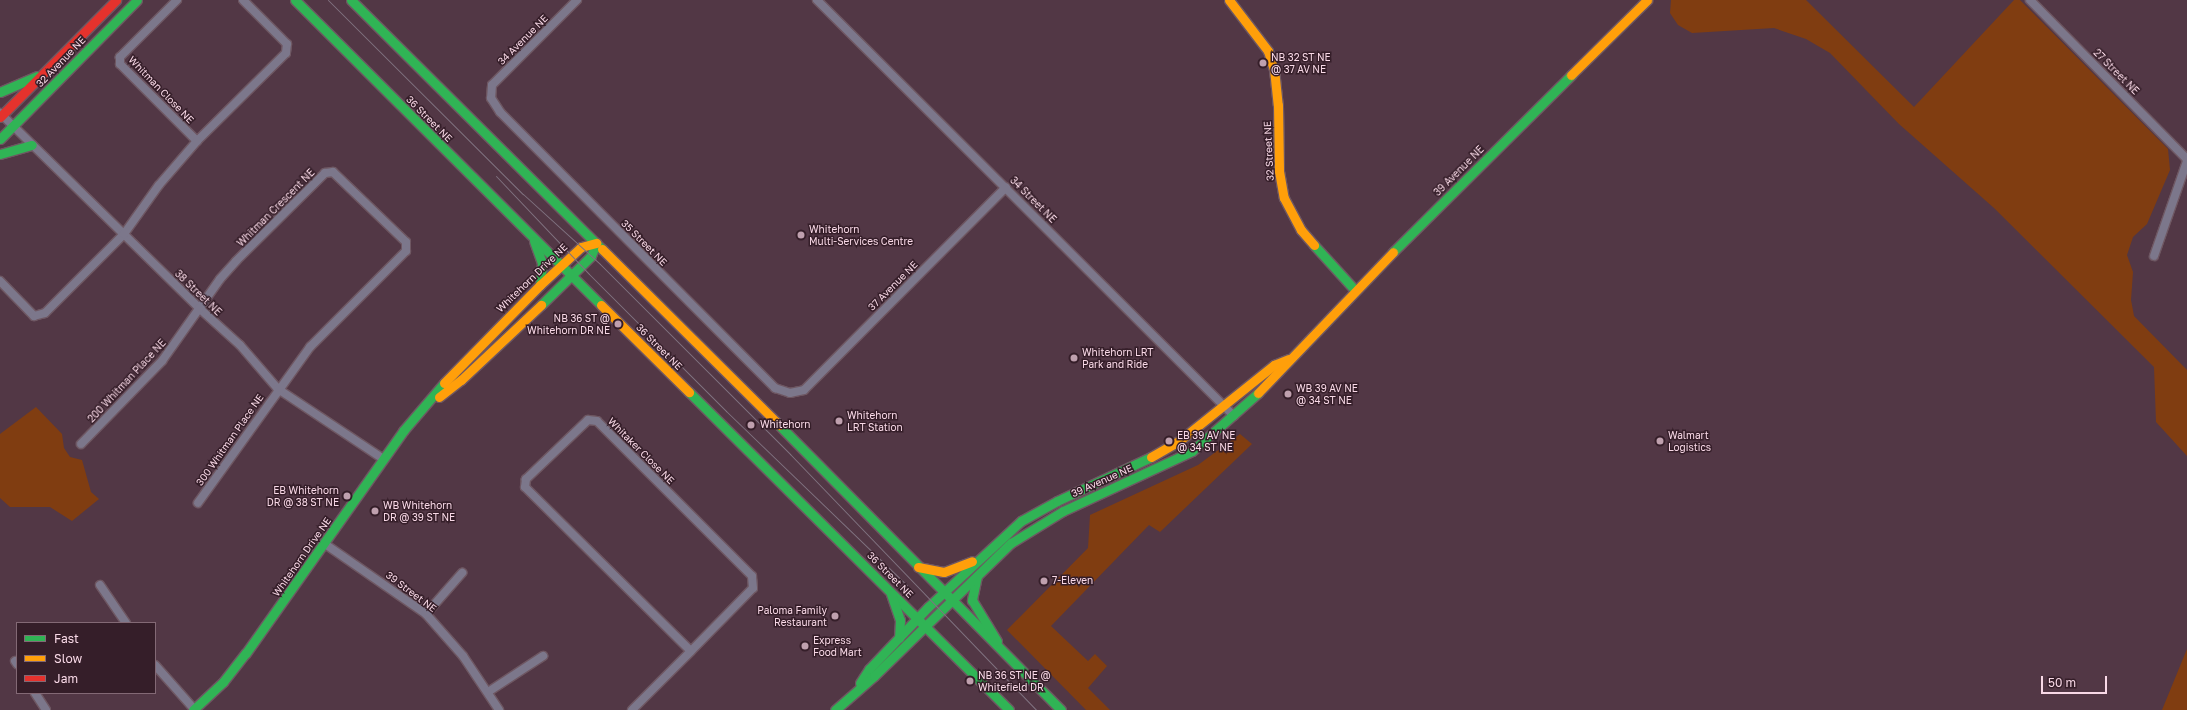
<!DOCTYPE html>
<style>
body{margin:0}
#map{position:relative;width:2187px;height:710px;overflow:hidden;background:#523745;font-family:"Golos Text",sans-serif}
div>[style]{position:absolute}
.green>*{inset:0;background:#803d11}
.roads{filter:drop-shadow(1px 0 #6e5762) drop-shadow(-1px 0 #6e5762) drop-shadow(0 1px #6e5762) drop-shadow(0 -1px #6e5762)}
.street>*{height:8px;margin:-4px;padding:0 4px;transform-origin:4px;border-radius:4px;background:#7c778b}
.fast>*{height:9px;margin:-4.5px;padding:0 4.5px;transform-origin:4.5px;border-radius:4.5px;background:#30b455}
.slow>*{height:9px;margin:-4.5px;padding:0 4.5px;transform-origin:4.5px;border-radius:4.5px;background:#ff9f0a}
.jam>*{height:9px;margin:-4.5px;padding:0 4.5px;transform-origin:4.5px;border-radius:4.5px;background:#e5322d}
.tram>*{height:1px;margin:-0.5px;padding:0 0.5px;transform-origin:0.5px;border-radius:0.5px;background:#807381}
.dots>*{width:11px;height:11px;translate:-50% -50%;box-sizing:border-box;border:2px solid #351e29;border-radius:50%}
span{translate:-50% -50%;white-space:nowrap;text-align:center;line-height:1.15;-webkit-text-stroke:3px #351e29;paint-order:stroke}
.street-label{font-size:10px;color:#f9d9e7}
.poi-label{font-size:10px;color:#f9d9e7}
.left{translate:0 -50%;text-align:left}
.right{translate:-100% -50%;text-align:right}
.legend{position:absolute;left:16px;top:622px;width:140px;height:72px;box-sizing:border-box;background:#351e29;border:1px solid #836975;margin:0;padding:5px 7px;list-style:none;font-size:12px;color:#f9d9e7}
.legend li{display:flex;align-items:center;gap:8px;height:20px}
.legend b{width:20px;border:1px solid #836975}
.scale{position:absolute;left:2041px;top:676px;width:66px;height:18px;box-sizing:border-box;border:2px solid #f9d9e7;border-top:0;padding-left:5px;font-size:12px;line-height:14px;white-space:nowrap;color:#f9d9e7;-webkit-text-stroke:3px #351e29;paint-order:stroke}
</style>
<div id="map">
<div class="green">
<i style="clip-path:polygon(1671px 0,1806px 0,1914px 107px,2014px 0,2020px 0,2168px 149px,2170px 170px,2147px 224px,2133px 237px,2127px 255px,2133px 272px,2131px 300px,2134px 316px,2187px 370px,2187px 456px,2156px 422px,2154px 367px,1994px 208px,1899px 124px,1830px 53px,1806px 39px,1774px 28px,1692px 33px,1678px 25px,1670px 13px)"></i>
<i style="clip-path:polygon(36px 407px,62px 434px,64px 448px,70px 457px,82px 460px,91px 492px,99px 499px,72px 521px,50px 507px,10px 507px,0 498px,0 434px)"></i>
<i style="clip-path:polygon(1240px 434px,1252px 444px,1160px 532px,1149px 525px,1051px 626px,1088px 661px,1095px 654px,1107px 666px,1088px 688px,1110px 710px,1086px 710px,1007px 630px,1088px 548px,1090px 515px,1198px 465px)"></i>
<i style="clip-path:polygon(2187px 649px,2187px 710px,2162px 710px)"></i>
</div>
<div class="roads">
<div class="street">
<i style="left:177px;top:0;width:81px;rotate:135deg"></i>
<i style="left:120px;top:57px;width:7px;rotate:90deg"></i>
<i style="left:120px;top:64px;width:109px;rotate:45deg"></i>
<i style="left:197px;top:141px;width:125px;rotate:-44.7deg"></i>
<i style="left:286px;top:53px;width:9px;rotate:-84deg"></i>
<i style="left:287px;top:44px;width:62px;rotate:-135deg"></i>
<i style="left:577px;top:0;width:120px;rotate:135deg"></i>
<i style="left:492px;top:85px;width:13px;rotate:94deg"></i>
<i style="left:491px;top:98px;width:17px;rotate:57deg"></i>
<i style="left:500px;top:112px;width:390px;rotate:45.1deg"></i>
<i style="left:775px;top:388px;width:16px;rotate:18deg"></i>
<i style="left:790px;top:393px;width:14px;rotate:-12deg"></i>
<i style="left:804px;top:390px;width:286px;rotate:-45.1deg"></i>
<i style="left:817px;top:0;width:589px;rotate:44.93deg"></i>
<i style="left:2030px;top:0;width:223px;rotate:45.4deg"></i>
<i style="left:0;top:113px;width:279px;rotate:44.4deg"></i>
<i style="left:199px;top:308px;width:55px;rotate:42.1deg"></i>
<i style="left:240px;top:345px;width:58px;rotate:49.2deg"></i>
<i style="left:278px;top:389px;width:125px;rotate:33.6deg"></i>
<i style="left:2154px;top:256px;width:101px;rotate:-70.8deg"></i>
<i style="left:0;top:281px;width:49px;rotate:45.8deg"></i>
<i style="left:34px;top:316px;width:11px;rotate:-15deg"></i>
<i style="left:45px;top:313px;width:112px;rotate:-45deg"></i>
<i style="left:124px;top:234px;width:60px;rotate:-54.5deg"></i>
<i style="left:159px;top:185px;width:58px;rotate:-49.2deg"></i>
<i style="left:81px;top:444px;width:116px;rotate:-45.7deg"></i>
<i style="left:162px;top:361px;width:100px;rotate:-54.7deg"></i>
<i style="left:220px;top:279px;width:24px;rotate:-48deg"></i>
<i style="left:236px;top:261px;width:125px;rotate:-44.7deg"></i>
<i style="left:325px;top:173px;width:8px;rotate:-7deg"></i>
<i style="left:333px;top:172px;width:101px;rotate:43.8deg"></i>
<i style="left:406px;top:242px;width:9px;rotate:90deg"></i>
<i style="left:406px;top:251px;width:136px;rotate:135deg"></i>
<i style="left:310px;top:347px;width:192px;rotate:125.7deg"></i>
<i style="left:325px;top:544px;width:123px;rotate:34.7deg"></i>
<i style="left:426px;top:614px;width:56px;rotate:48.6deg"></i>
<i style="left:463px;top:656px;width:65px;rotate:56.3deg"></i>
<i style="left:100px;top:585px;width:46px;rotate:55.6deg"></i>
<i style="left:426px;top:614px;width:55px;rotate:-48.7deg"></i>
<i style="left:15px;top:661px;width:4px;rotate:56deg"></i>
<i style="left:155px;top:665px;width:59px;rotate:48.4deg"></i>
<i style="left:488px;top:692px;width:66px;rotate:-33.2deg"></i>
<i style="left:35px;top:693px;width:20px;rotate:57deg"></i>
<i style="left:632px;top:710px;width:83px;rotate:-45deg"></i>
<i style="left:691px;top:651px;width:88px;rotate:-45.5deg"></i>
<i style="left:753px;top:588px;width:12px;rotate:-95deg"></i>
<i style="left:752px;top:576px;width:219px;rotate:-135deg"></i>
<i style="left:597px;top:421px;width:9px;rotate:-174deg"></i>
<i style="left:588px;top:420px;width:86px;rotate:136.4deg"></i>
<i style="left:526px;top:479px;width:8px;rotate:97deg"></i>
<i style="left:525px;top:487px;width:233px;rotate:44.7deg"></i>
</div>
<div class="fast">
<i style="left:295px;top:0;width:432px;rotate:44.9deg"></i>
<i style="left:351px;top:0;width:354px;rotate:44.8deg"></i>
<i style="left:0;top:92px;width:40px;rotate:-23.4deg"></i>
<i style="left:0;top:139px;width:195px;rotate:-45.4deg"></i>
<i style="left:0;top:154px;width:33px;rotate:-16deg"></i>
<i style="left:534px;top:241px;width:23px;rotate:70deg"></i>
<i style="left:542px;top:263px;width:22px;rotate:95deg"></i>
<i style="left:1314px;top:245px;width:61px;rotate:47.7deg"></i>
<i style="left:1393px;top:252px;width:251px;rotate:-44.8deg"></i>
<i style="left:541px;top:305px;width:70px;rotate:-44.4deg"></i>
<i style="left:591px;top:256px;width:14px;rotate:-69deg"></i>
<i style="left:689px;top:392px;width:451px;rotate:44.8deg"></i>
<i style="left:779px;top:425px;width:401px;rotate:45.3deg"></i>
<i style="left:977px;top:576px;width:25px;rotate:102deg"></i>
<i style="left:972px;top:600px;width:48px;rotate:58.6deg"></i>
<i style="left:891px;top:594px;width:28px;rotate:71deg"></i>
<i style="left:900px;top:620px;width:18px;rotate:93deg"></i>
<i style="left:860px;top:683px;width:17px;rotate:-57deg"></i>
<i style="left:869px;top:669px;width:86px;rotate:-46.4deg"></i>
<i style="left:928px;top:607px;width:127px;rotate:-42.8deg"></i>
<i style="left:1021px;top:521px;width:41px;rotate:-29.1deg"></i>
<i style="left:1057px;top:501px;width:104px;rotate:-25.1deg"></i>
<i style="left:193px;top:710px;width:41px;rotate:-43deg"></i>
<i style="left:223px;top:682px;width:37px;rotate:-52deg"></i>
<i style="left:246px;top:653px;width:272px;rotate:-54.7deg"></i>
<i style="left:403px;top:431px;width:63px;rotate:-49.5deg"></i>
<i style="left:835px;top:710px;width:52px;rotate:-41.1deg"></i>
<i style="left:874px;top:676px;width:191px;rotate:-44.2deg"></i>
<i style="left:1011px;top:543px;width:61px;rotate:-31.6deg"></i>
<i style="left:1063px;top:511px;width:142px;rotate:-24.9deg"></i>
<i style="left:1192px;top:451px;width:88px;rotate:-41.3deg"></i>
</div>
<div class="slow">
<i style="left:1229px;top:0;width:64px;rotate:52.6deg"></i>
<i style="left:1268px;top:51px;width:19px;rotate:72deg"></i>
<i style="left:1274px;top:69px;width:36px;rotate:84deg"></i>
<i style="left:1278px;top:105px;width:66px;rotate:89.1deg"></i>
<i style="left:1279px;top:171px;width:27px;rotate:80deg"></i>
<i style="left:1284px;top:198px;width:36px;rotate:62deg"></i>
<i style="left:1301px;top:230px;width:20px;rotate:49deg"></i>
<i style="left:1571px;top:75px;width:107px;rotate:-44.6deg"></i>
<i style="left:602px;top:249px;width:250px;rotate:44.8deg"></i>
<i style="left:601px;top:305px;width:124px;rotate:44.7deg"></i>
<i style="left:444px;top:383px;width:137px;rotate:-45.6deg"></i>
<i style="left:540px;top:285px;width:56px;rotate:-42.8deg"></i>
<i style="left:581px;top:247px;width:16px;rotate:-15deg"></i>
<i style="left:1258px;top:393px;width:195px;rotate:-46.2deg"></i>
<i style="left:439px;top:397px;width:28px;rotate:-38deg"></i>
<i style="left:461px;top:380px;width:110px;rotate:-43.2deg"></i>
<i style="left:1151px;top:457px;width:32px;rotate:-30deg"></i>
<i style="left:1179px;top:441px;width:122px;rotate:-38.7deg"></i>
<i style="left:1274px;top:365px;width:16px;rotate:-22deg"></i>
<i style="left:918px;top:567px;width:26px;rotate:11deg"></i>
<i style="left:944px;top:572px;width:30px;rotate:-21deg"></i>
</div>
<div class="jam">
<i style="left:0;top:117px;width:165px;rotate:-45.2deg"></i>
</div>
</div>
<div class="tram">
<i style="left:328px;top:0;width:275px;rotate:44.9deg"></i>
<i style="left:523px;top:194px;width:104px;rotate:42.3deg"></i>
<i style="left:600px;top:264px;width:269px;rotate:45deg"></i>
<i style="left:790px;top:454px;width:355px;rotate:46.1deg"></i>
<i style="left:496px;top:176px;width:135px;rotate:46.5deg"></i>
<i style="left:589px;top:274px;width:194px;rotate:45deg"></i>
<i style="left:726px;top:411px;width:251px;rotate:43.9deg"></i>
</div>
<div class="dots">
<i style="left:1263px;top:63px;background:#bfa0ae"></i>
<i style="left:801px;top:235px;background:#bfa0ae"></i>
<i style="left:618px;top:324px;background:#bfa0ae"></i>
<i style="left:1074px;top:358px;background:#bfa0ae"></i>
<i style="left:1288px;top:394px;background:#bfa0ae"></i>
<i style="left:839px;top:421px;background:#bfa0ae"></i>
<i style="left:751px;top:425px;background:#bfa0ae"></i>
<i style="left:1169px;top:441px;background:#bfa0ae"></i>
<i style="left:1660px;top:441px;background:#bfa0ae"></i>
<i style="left:347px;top:496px;background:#bfa0ae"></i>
<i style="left:375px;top:511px;background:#bfa0ae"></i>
<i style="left:1044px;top:581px;background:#bfa0ae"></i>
<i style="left:835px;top:616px;background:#bfa0ae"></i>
<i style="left:805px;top:646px;background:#bfa0ae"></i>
<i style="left:970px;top:681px;background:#bfa0ae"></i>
</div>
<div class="street-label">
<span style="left:523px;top:40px;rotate:-45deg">34 Avenue NE</span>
<span style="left:61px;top:62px;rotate:-46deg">32 Avenue NE</span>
<span style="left:2116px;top:72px;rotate:45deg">27 Street NE</span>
<span style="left:161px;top:90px;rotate:46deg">Whitman Close NE</span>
<span style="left:429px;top:119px;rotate:45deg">36 Street NE</span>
<span style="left:1269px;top:151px;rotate:-93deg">32 Street NE</span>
<span style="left:1459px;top:171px;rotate:-45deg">39 Avenue NE</span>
<span style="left:1033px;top:200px;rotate:45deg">34 Street NE</span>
<span style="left:276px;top:208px;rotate:-45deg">Whitman Crescent NE</span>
<span style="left:644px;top:243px;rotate:45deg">35 Street NE</span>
<span style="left:532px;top:278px;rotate:-44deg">Whitehorn Drive NE</span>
<span style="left:893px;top:286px;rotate:-45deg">37 Avenue NE</span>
<span style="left:198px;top:293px;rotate:44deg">38 Street NE</span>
<span style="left:659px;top:347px;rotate:45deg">36 Street NE</span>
<span style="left:127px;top:381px;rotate:-47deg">200 Whitman Place NE</span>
<span style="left:230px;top:440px;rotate:-55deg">300 Whitman Place NE</span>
<span style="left:641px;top:451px;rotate:45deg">Whitaker Close NE</span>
<span style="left:1102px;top:481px;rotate:-24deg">39 Avenue NE</span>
<span style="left:302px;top:557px;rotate:-55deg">Whitehorn Drive NE</span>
<span style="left:890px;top:575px;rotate:45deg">36 Street NE</span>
<span style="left:411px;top:592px;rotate:37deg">39 Street NE</span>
</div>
<div class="poi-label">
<span class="left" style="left:1271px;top:63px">NB 32 ST NE<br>@ 37 AV NE</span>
<span class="left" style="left:809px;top:235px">Whitehorn<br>Multi-Services Centre</span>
<span class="right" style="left:610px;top:324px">NB 36 ST @<br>Whitehorn DR NE</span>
<span class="left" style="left:1082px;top:358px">Whitehorn LRT<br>Park and Ride</span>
<span class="left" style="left:1296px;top:394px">WB 39 AV NE<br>@ 34 ST NE</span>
<span class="left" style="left:847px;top:421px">Whitehorn<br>LRT Station</span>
<span class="left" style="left:760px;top:425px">Whitehorn</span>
<span class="left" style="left:1177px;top:441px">EB 39 AV NE<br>@ 34 ST NE</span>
<span class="left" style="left:1668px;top:441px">Walmart<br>Logistics</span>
<span class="right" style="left:339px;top:496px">EB Whitehorn<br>DR @ 38 ST NE</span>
<span class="left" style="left:383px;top:511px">WB Whitehorn<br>DR @ 39 ST NE</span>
<span class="left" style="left:1052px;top:581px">7-Eleven</span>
<span class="right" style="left:827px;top:616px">Paloma Family<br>Restaurant</span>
<span class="left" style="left:813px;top:646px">Express<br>Food Mart</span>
<span class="left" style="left:978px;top:681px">NB 36 ST NE @<br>Whitefield DR</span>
</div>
<ul class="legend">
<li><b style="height:5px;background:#30b455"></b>Fast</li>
<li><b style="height:5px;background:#ff9f0a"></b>Slow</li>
<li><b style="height:5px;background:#e5322d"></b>Jam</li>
</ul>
<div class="scale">50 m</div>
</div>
